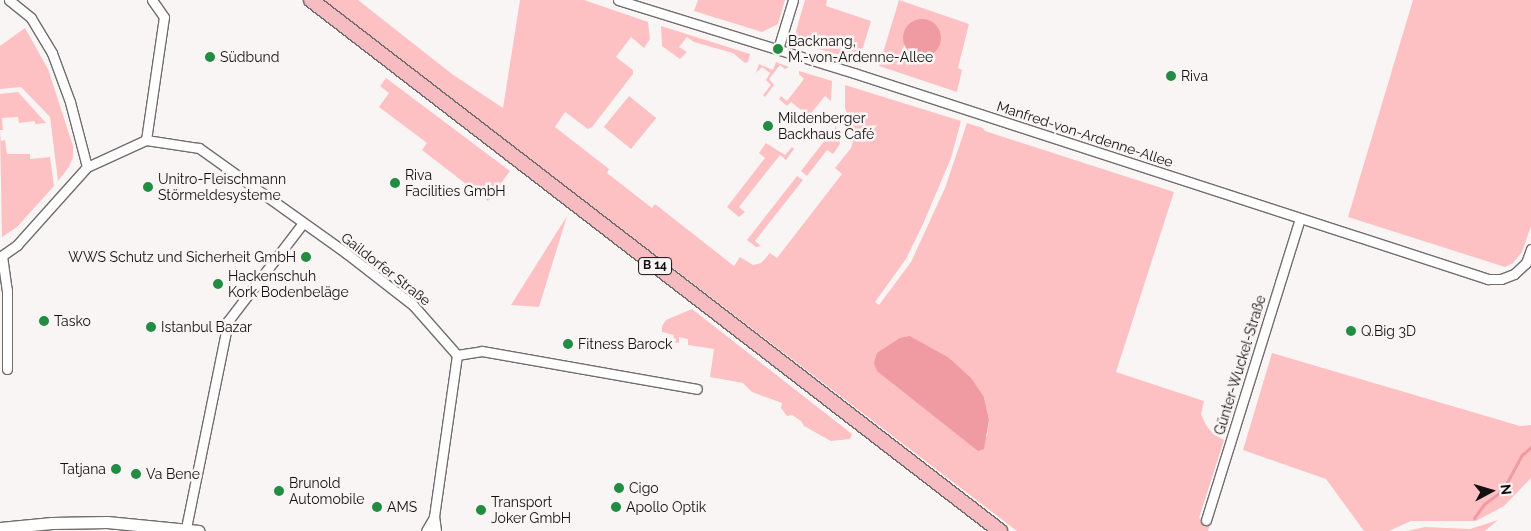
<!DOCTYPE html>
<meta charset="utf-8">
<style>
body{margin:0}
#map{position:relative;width:1531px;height:531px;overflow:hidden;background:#faf5f5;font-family:Raleway,sans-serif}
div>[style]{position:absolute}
.green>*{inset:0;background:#fdc1c4;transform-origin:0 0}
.water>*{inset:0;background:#f09aa1}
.round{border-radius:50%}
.stream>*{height:3px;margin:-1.5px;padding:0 1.5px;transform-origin:1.5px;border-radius:1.5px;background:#f09aa1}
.roads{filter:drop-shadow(1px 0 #716d6d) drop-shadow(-1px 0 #716d6d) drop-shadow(0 1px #716d6d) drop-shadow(0 -1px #716d6d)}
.minor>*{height:9px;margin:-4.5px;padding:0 4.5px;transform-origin:4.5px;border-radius:4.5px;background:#fff}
.tertiary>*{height:11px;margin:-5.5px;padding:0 5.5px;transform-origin:5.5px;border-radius:5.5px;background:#fff}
.primary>*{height:14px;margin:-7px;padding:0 7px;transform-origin:7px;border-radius:7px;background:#f7bcc1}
.dots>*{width:14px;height:14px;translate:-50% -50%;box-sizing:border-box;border:2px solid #faf5f5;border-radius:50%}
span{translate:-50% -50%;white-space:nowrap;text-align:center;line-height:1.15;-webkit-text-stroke:5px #faf5f5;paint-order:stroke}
.shield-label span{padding:1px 4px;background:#faf5f5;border:1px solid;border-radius:4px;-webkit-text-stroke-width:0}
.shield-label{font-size:12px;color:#121010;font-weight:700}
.poi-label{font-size:14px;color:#121010}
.left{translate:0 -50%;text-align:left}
.right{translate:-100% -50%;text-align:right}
.street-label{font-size:14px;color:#121010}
.north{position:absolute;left:1466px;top:466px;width:50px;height:50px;-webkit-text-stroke:4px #faf5f5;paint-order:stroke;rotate:84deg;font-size:14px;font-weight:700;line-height:20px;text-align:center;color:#121010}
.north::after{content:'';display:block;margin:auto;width:18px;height:22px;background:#121010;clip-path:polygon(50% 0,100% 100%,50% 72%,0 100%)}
</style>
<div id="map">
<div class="green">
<i style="clip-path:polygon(evenodd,322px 0,358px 0,452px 74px,503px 108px,520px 0,584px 0,648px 22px,650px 39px,644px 48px,631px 37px,616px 57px,633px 70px,633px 74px,592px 127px,588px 129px,565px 112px,555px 127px,609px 169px,607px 173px,652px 208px,655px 204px,734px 266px,740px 257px,753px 265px,761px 263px,770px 253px,777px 258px,842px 174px,835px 168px,851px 148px,853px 141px,853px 130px,845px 108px,845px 85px,961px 121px,951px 158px,923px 224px,906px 259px,875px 302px,879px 305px,911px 262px,945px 188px,967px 123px,983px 128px,985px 131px,1174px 192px,1116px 372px,1204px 401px,1201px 414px,1206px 425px,1213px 434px,1224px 440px,1199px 518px,1211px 522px,1208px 531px,1017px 531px,322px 0,910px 336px,948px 357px,984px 397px,989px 420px,987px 437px,910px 336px)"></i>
<i style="clip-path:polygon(698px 0,785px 0,778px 24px,762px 32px,694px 11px)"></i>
<i style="clip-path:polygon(805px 0,827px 0,826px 6px,871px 21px,859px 61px,799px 43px,796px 31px)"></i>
<i style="clip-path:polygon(899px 0,969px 24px,958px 68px,962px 70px,957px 92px,879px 66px)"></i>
<i style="clip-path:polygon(1413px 0,1531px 0,1531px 226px,1522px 252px,1513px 263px,1505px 267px,1348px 217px)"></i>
<i style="clip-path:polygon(661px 26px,750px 54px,748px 62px,745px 63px,733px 53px,694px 42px,687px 37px,679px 47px,687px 52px,680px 59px,662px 46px)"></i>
<i style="clip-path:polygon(25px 28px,48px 69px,73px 146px,73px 157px,69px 167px,58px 181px,50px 117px,21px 87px,0 89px,0 46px)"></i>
<i style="clip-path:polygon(776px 62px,789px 67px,785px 69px,780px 65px,769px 79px,774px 85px,765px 97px,763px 95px,771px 85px,766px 80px,770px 73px,762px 67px,756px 73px,759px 64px,773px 70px)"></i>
<i style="clip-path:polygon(799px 71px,832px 81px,831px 101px,825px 96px,809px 116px,791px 102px,787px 106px,779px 99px,781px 96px,787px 101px,804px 79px,799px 74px)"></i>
<i style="clip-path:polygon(386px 78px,510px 171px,488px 201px,422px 150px,427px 143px,379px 107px,389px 93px,380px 86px)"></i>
<i style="clip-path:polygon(18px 92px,46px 123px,35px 124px,35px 121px,19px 123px,18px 117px,2px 118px,3px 130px,0 130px,0 94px)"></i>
<i style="left:629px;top:96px;width:35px;height:40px;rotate:39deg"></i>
<i style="clip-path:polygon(836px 126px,840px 144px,833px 154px,827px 150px,807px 176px,801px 171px)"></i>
<i style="clip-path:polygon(0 131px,1px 141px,5px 140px,7px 154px,30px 154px,30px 159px,50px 157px,54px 186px,17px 227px,2px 237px)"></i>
<i style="clip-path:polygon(766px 143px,785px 155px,792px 147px,794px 149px,786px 160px,780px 155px,739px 207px,745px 212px,739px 217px,727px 207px,765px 158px,759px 153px)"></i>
<i style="clip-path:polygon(797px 176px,803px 180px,755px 241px,761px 246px,756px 247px,747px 240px)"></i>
<i style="clip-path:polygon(567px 216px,539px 307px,511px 305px,555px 235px)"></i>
<i style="clip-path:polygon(692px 309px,852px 434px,850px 439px,831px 441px,804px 426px,801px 421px,792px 415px,787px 416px,781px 408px,782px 403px,752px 392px,743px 383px,710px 377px,714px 349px,688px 345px,688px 339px,679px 337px,679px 343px,673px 342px,674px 335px,662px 332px,662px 326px,666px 320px)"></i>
<i style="clip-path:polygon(1272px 353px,1520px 426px,1531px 425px,1531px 478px,1504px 506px,1476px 521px,1411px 521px,1389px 531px,1364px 531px,1326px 479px,1243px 450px)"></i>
<i style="clip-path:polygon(1498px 520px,1485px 531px,1407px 531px,1425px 527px,1470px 529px)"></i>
</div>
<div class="water">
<i class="round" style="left:903px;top:19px;width:38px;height:38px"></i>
<i style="clip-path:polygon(910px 336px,948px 357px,971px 378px,984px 397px,989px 420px,984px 449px,978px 451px,877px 371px,874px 363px,877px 353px,900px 338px)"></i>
</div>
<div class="stream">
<i style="left:1474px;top:518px;width:17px;rotate:-54deg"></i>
<i style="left:1484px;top:504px;width:24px;rotate:-36deg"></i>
<i style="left:1503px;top:490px;width:40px;rotate:-62deg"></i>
<i style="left:1522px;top:455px;width:12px;rotate:-42deg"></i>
</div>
<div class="roads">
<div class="minor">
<i style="left:9px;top:0;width:28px;rotate:39deg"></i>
<i style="left:31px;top:18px;width:41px;rotate:59deg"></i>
<i style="left:52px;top:53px;width:52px;rotate:69.8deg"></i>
<i style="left:70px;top:102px;width:67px;rotate:75.3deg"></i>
<i style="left:618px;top:0;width:247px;rotate:17.2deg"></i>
<i style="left:854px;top:73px;width:667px;rotate:18deg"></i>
<i style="left:1488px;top:279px;width:13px"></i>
<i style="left:1501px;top:279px;width:14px;rotate:-21deg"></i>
<i style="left:1514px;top:274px;width:16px;rotate:-43deg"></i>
<i style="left:1526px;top:263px;width:15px;rotate:-70deg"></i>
<i style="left:778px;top:49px;width:51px;rotate:-73deg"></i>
<i style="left:146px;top:140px;width:124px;rotate:-81.7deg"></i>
<i style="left:164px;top:17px;width:21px;rotate:-125deg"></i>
<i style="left:2px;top:256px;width:34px;rotate:82deg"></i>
<i style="left:7px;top:290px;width:79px;rotate:90deg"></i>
<i style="left:0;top:257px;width:21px;rotate:-35deg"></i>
<i style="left:17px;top:245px;width:105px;rotate:-48.1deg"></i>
<i style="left:87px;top:167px;width:65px;rotate:-24.6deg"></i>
<i style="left:146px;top:140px;width:54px;rotate:8.6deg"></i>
<i style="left:199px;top:148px;width:181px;rotate:35.5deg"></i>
<i style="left:346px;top:253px;width:85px;rotate:37.8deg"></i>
<i style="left:413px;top:305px;width:67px;rotate:48.7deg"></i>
<i style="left:457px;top:355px;width:163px;rotate:98.1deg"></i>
<i style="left:434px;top:516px;width:15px;rotate:82deg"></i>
<i style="left:457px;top:355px;width:25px;rotate:-9deg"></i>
<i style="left:482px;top:351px;width:218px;rotate:10deg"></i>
<i style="left:1206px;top:520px;width:316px;rotate:-72.7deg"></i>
<i style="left:186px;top:528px;width:211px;rotate:-78.5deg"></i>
<i style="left:228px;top:321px;width:123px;rotate:-52.6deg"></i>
<i style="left:426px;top:531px;width:16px;rotate:-60deg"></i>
</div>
<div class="tertiary">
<i style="left:0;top:528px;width:52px;rotate:-5.5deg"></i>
<i style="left:52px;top:523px;width:55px;rotate:-1deg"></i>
<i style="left:107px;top:522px;width:92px;rotate:5.6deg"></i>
</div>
<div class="primary">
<i style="left:311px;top:0;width:870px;rotate:37.62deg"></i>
</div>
</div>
<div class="dots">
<i style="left:778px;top:49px;background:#228c42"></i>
<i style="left:210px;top:57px;background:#228c42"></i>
<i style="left:1171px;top:76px;background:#228c42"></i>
<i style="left:768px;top:126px;background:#228c42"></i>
<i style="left:395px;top:183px;background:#228c42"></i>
<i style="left:148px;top:187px;background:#228c42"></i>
<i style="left:306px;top:257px;background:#228c42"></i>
<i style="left:218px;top:284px;background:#228c42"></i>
<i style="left:44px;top:321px;background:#228c42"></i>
<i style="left:151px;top:327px;background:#228c42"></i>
<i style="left:1351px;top:331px;background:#228c42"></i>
<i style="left:568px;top:344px;background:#228c42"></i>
<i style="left:116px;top:469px;background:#228c42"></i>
<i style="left:136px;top:474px;background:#228c42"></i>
<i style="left:619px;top:488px;background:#228c42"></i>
<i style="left:279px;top:491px;background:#228c42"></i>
<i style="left:377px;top:507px;background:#228c42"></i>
<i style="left:616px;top:507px;background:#228c42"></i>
<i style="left:481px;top:510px;background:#228c42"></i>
</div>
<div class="shield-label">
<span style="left:655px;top:266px">B 14</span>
</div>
<div class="poi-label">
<span class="left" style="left:788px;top:49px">Backnang,<br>M.-von-Ardenne-Allee</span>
<span class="left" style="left:220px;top:57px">Südbund</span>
<span class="left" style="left:1181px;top:76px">Riva</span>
<span class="left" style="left:778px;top:126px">Mildenberger<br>Backhaus Café</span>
<span class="left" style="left:405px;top:183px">Riva<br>Facilities GmbH</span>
<span class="left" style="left:158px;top:187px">Unitro-Fleischmann<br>Störmeldesysteme</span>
<span class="right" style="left:296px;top:257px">WWS Schutz und Sicherheit GmbH</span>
<span class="left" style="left:228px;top:284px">Hackenschuh<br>Kork Bodenbeläge</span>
<span class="left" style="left:54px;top:321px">Tasko</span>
<span class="left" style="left:161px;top:327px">Istanbul Bazar</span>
<span class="left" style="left:1361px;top:331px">Q.Big 3D</span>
<span class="left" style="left:578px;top:344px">Fitness Barock</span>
<span class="right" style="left:106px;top:469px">Tatjana</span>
<span class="left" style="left:146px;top:474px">Va Bene</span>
<span class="left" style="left:289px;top:491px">Brunold<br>Automobile</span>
<span class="left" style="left:629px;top:488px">Cigo</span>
<span class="left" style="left:491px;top:510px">Transport<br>Joker GmbH</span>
<span class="left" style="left:387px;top:507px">AMS</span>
<span class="left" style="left:626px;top:507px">Apollo Optik</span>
</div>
<div class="street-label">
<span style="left:1085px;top:134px;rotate:18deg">Manfred-von-Ardenne-Allee</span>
<span style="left:386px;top:269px;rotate:38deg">Gaildorfer Straße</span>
<span style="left:1240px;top:365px;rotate:-73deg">Günter-Wuckel-Straße</span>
</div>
<div class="north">N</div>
</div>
